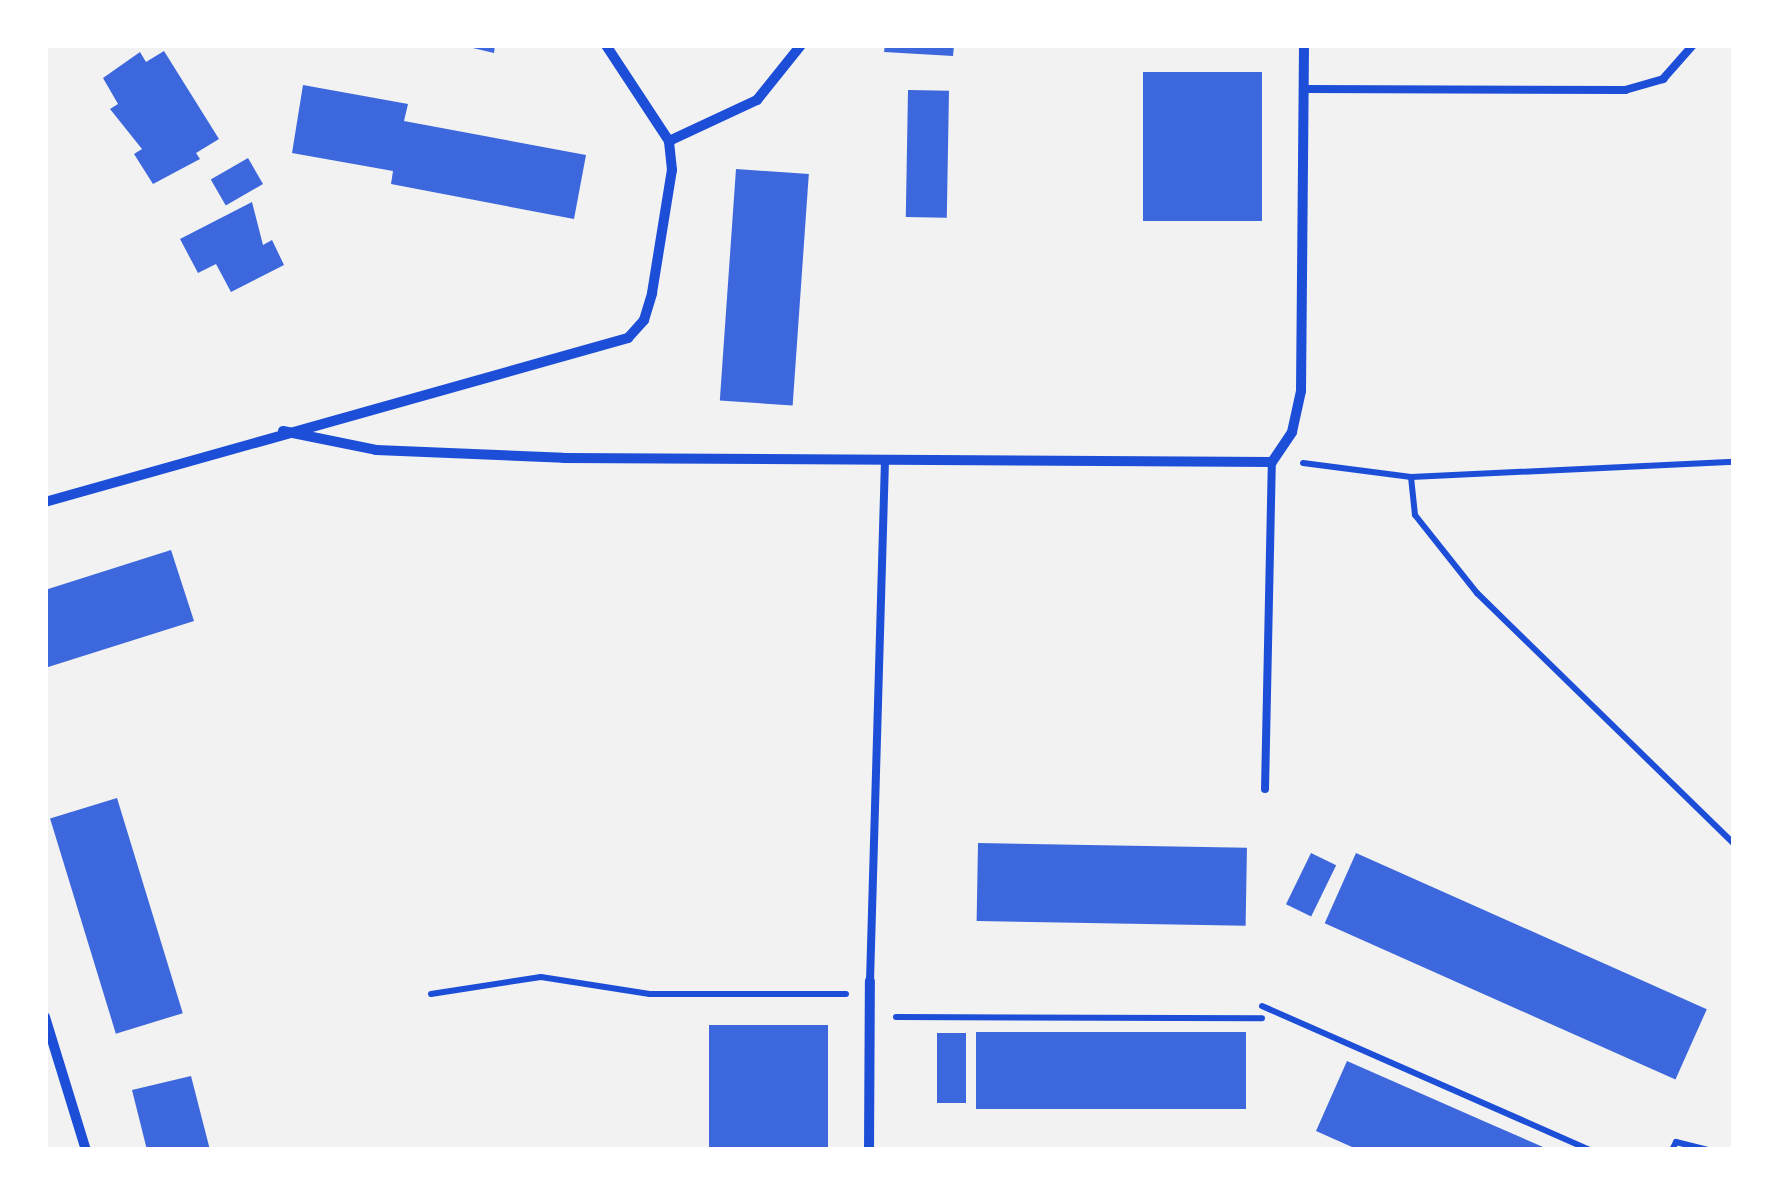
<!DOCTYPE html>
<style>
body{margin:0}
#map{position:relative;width:1779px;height:1195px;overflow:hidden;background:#f2f2f2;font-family:Jost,sans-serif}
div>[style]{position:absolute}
.building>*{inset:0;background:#3d67dc;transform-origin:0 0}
.path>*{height:6px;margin:-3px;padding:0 3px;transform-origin:3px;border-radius:3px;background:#1d4ed8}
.service>*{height:8px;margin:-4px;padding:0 4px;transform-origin:4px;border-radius:4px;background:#1d4ed8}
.minor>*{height:10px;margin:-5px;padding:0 5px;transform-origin:5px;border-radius:5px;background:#1d4ed8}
span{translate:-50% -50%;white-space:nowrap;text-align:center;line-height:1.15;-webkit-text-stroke:10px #fff;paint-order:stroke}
.frame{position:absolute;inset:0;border:48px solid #fff;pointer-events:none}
</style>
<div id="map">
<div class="building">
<i style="clip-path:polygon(460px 45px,495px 45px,494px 53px)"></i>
<i style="clip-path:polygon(885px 45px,954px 45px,953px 56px,884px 52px)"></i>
<i style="clip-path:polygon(164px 51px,219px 139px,196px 153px,200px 159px,153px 184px,134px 154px,142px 149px,110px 109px,118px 104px,103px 78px,140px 52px,146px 62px)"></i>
<i style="left:1143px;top:72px;width:119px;height:149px"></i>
<i style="clip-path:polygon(303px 85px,408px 104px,404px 121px,586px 155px,574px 219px,391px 184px,393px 171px,292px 153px)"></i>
<i style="left:908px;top:90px;width:41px;height:127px;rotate:1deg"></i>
<i style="left:248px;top:158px;width:30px;height:43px;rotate:60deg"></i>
<i style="left:736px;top:169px;width:73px;height:232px;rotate:4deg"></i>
<i style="clip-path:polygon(252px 202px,263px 245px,272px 240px,284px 265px,231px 292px,216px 264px,198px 273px,180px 239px)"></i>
<i style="clip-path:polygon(171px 550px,194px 621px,45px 668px,45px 590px)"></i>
<i style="left:117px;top:798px;width:225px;height:70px;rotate:73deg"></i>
<i style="left:978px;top:843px;width:269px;height:78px;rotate:1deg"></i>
<i style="left:1311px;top:853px;width:28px;height:57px;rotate:26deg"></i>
<i style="left:1356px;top:853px;width:384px;height:77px;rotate:24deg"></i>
<i style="left:709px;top:1025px;width:119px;height:125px"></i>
<i style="left:976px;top:1032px;width:270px;height:77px"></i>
<i style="left:937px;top:1033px;width:29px;height:70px"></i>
<i style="clip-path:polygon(1347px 1061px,1488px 1123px,1550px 1150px,1352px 1147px,1316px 1131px)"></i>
<i style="clip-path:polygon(191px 1076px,210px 1150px,147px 1150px,132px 1090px)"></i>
</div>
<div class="path">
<i style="left:1303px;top:463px;width:109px;rotate:7.4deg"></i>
<i style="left:1411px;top:477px;width:323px;rotate:-2.7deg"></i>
<i style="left:1411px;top:477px;width:38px;rotate:84deg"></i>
<i style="left:1415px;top:515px;width:100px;rotate:51.5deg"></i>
<i style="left:1477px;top:593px;width:359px;rotate:44.3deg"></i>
<i style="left:431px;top:994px;width:111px;rotate:-8.8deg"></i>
<i style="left:541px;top:977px;width:110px;rotate:8.9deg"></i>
<i style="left:650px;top:994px;width:196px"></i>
<i style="left:1262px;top:1006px;width:358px;rotate:23.7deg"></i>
<i style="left:896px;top:1017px;width:366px;rotate:0.2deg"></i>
<i style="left:1672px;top:1150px;width:9px;rotate:-63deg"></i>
<i style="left:1676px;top:1142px;width:32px;rotate:14deg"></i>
</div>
<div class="service">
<i style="left:1305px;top:89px;width:320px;rotate:0.2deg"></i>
<i style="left:1625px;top:90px;width:40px;rotate:-16deg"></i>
<i style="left:1663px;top:79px;width:45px;rotate:-48.6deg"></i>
<i style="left:1265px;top:789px;width:327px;rotate:-88.8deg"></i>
<i style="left:870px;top:981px;width:521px;rotate:-88.35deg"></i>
</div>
<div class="minor">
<i style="left:669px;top:141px;width:97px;rotate:-25deg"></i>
<i style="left:757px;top:100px;width:70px;rotate:-51.3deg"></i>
<i style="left:283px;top:431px;width:95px;rotate:11.5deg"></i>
<i style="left:376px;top:450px;width:187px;rotate:2.4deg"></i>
<i style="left:563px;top:458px;width:709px;rotate:0.32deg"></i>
<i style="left:1272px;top:462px;width:36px;rotate:-56deg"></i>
<i style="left:1292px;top:432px;width:42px;rotate:-77.6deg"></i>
<i style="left:1301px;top:391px;width:346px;rotate:-89.5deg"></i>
<i style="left:45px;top:502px;width:606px;rotate:-15.71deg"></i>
<i style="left:628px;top:338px;width:24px;rotate:-48deg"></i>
<i style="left:644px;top:320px;width:28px;rotate:-73deg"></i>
<i style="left:652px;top:293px;width:125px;rotate:-80.8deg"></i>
<i style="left:672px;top:170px;width:29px;rotate:-96deg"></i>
<i style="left:669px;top:141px;width:115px;rotate:-123.3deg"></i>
<i style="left:45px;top:1017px;width:139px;rotate:72.9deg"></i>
<i style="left:869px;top:1150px;width:169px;rotate:-89.7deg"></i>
</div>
<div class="frame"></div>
</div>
